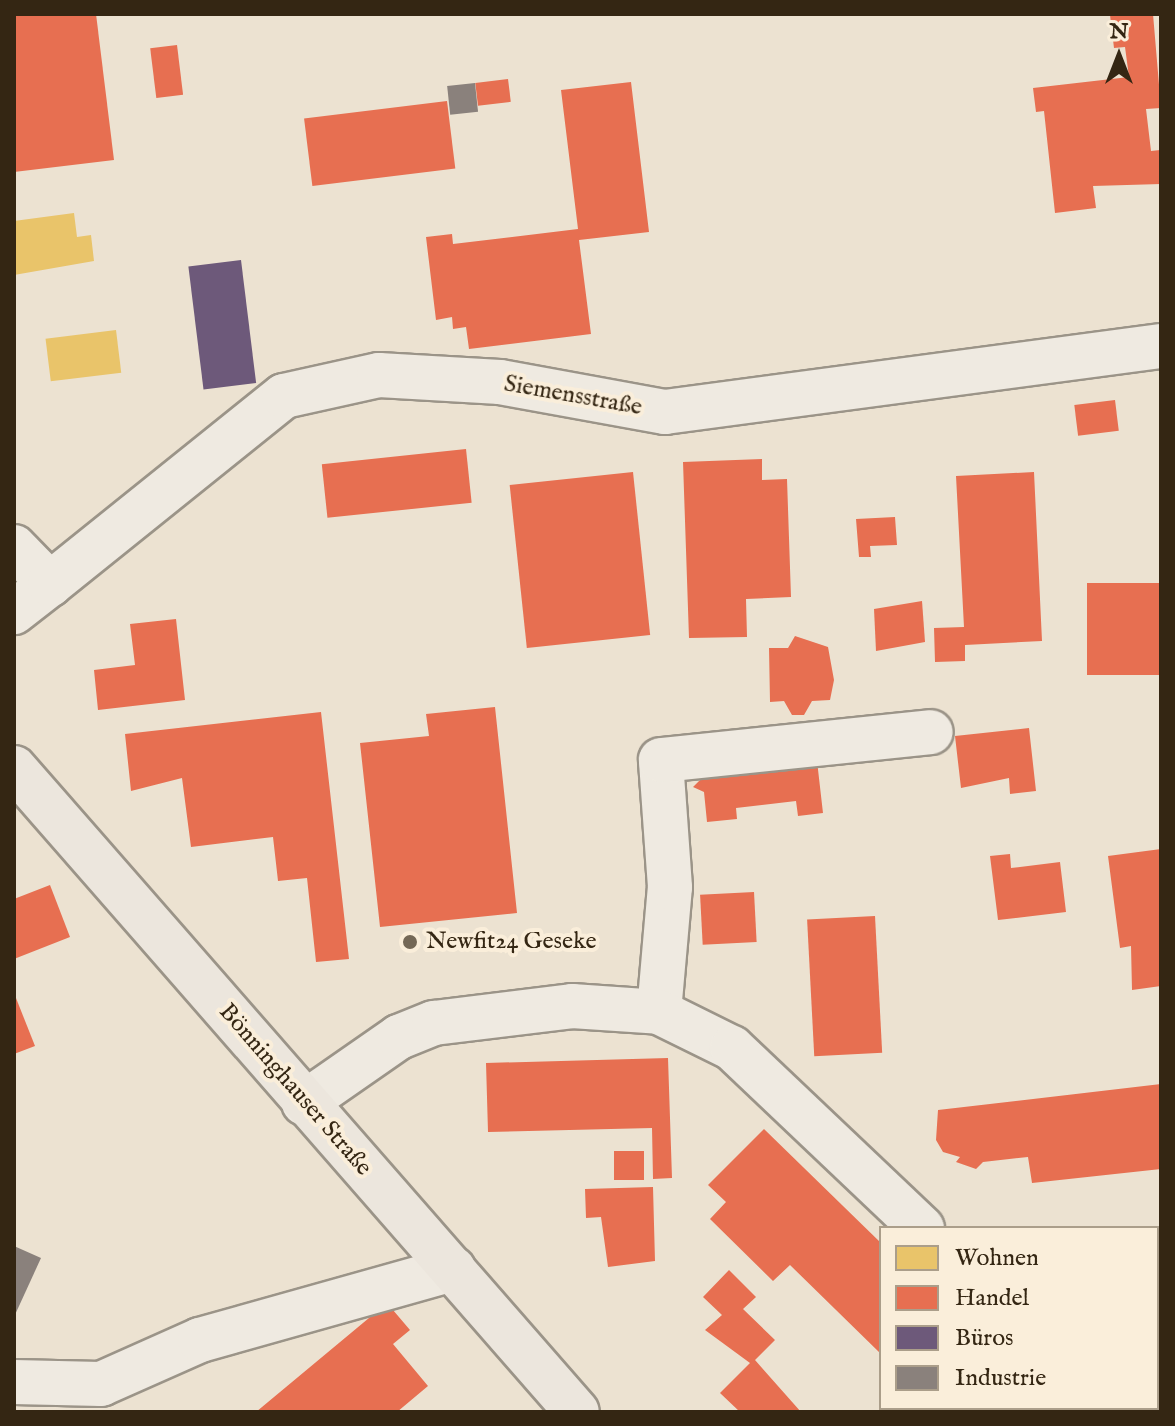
<!DOCTYPE html>
<meta charset="utf-8">
<style>
body{margin:0}
#map{position:relative;width:1175px;height:1426px;overflow:hidden;background:#ece2d1;font-family:"IM FELL English",serif}
div>[style]{position:absolute}
.homes>*{inset:0;background:#e9c46a;transform-origin:0 0}
.shops>*{inset:0;background:#e76f51;transform-origin:0 0}
.offices>*{inset:0;background:#6d597a;transform-origin:0 0}
.industry>*{inset:0;background:#8a817c;transform-origin:0 0}
.roads{filter:drop-shadow(2px 0 #9b9488) drop-shadow(-2px 0 #9b9488) drop-shadow(0 2px #9b9488) drop-shadow(0 -2px #9b9488)}
.minor>*{height:44px;margin:-22px;padding:0 22px;transform-origin:22px;border-radius:22px;background:#efeae1}
.major>*{height:44px;margin:-22px;padding:0 22px;transform-origin:22px;border-radius:22px;background:#ece6dd}
.dots>*{width:22px;height:22px;translate:-50% -50%;box-sizing:border-box;border:4px solid #faeeda;border-radius:50%}
span{translate:-50% -50%;white-space:nowrap;text-align:center;line-height:1.15;-webkit-text-stroke:8px #faeeda;paint-order:stroke}
.street-label{font-size:24px;color:#342613}
.poi-label{font-size:24px;color:#342613}
.left{translate:0 -50%;text-align:left}
.frame{position:absolute;inset:0;border:16px solid #342613;pointer-events:none}
.legend{position:absolute;left:879px;top:1226px;width:280px;height:184px;box-sizing:border-box;background:#faeeda;border:2px solid #ab9e8a;margin:0;padding:10px 14px;list-style:none;font-size:24px;color:#342613}
.legend li{display:flex;align-items:center;gap:16px;height:40px}
.legend b{width:40px;border:2px solid #ab9e8a}
.north{position:absolute;left:1079px;top:16px;width:80px;height:80px;-webkit-text-stroke:6px #faeeda;paint-order:stroke;rotate:0deg;font-size:22px;font-weight:700;line-height:32px;text-align:center;color:#342613}
.north::after{content:'';display:block;margin:auto;width:28px;height:36px;background:#342613;clip-path:polygon(50% 0,100% 100%,50% 72%,0 100%)}
</style>
<div id="map">
<div class="homes">
<i style="clip-path:polygon(74px 213px,77px 237px,91px 235px,94px 261px,14px 275px,14px 221px)"></i>
<i style="left:116px;top:330px;width:43px;height:71px;rotate:83deg"></i>
</div>
<div class="shops">
<i style="clip-path:polygon(14px 14px,96px 14px,114px 160px,14px 172px)"></i>
<i style="clip-path:polygon(1153px 14px,1161px 108px,1146px 109px,1151px 151px,1160px 150px,1161px 184px,1093px 186px,1096px 208px,1055px 213px,1044px 111px,1036px 112px,1033px 88px,1129px 77px,1125px 47px,1114px 48px,1110px 15px)"></i>
<i style="left:177px;top:45px;width:50px;height:27px;rotate:83deg"></i>
<i style="left:508px;top:79px;width:23px;height:33px;rotate:83deg"></i>
<i style="clip-path:polygon(631px 82px,649px 232px,579px 240px,591px 334px,469px 349px,466px 327px,453px 329px,452px 317px,436px 320px,426px 237px,452px 234px,453px 244px,578px 229px,561px 90px)"></i>
<i style="left:447px;top:101px;width:68px;height:144px;rotate:83deg"></i>
<i style="left:1115px;top:400px;width:31px;height:41px;rotate:83deg"></i>
<i style="left:466px;top:449px;width:54px;height:145px;rotate:84deg"></i>
<i style="clip-path:polygon(762px 459px,762px 480px,787px 479px,791px 597px,746px 599px,747px 637px,689px 638px,683px 462px)"></i>
<i style="left:633px;top:472px;width:164px;height:124px;rotate:84deg"></i>
<i style="clip-path:polygon(1034px 472px,1042px 641px,965px 645px,965px 661px,935px 662px,934px 628px,964px 627px,956px 476px)"></i>
<i style="clip-path:polygon(895px 517px,897px 545px,870px 546px,871px 557px,859px 557px,856px 519px)"></i>
<i style="left:1161px;top:583px;width:92px;height:74px;rotate:90deg"></i>
<i style="clip-path:polygon(922px 601px,925px 642px,876px 651px,874px 609px)"></i>
<i style="clip-path:polygon(176px 619px,185px 700px,98px 710px,94px 670px,135px 665px,130px 624px)"></i>
<i style="clip-path:polygon(795px 636px,828px 647px,834px 680px,830px 700px,812px 701px,804px 715px,792px 715px,784px 701px,770px 702px,769px 648px,788px 648px)"></i>
<i style="clip-path:polygon(495px 707px,517px 913px,380px 927px,360px 743px,429px 736px,426px 714px)"></i>
<i style="clip-path:polygon(321px 712px,349px 959px,316px 962px,307px 878px,278px 881px,273px 837px,191px 847px,182px 778px,131px 791px,125px 734px)"></i>
<i style="clip-path:polygon(1029px 728px,1036px 791px,1010px 794px,1009px 778px,961px 788px,955px 736px)"></i>
<i style="clip-path:polygon(816px 752px,823px 813px,798px 816px,796px 801px,736px 808px,737px 819px,707px 822px,704px 792px,693px 787px,702px 778px,701px 765px)"></i>
<i style="clip-path:polygon(1161px 849px,1161px 986px,1132px 990px,1131px 946px,1120px 948px,1108px 856px)"></i>
<i style="clip-path:polygon(1010px 854px,1011px 868px,1060px 862px,1066px 912px,998px 920px,990px 856px)"></i>
<i style="clip-path:polygon(50px 885px,70px 937px,14px 959px,14px 899px)"></i>
<i style="left:754px;top:892px;width:50px;height:54px;rotate:87deg"></i>
<i style="left:875px;top:916px;width:137px;height:68px;rotate:87deg"></i>
<i style="clip-path:polygon(14px 993px,35px 1046px,14px 1054px)"></i>
<i style="clip-path:polygon(668px 1058px,672px 1178px,653px 1179px,652px 1128px,488px 1132px,486px 1063px)"></i>
<i style="clip-path:polygon(1161px 1084px,1161px 1169px,1032px 1183px,1028px 1157px,983px 1162px,976px 1169px,956px 1162px,960px 1157px,943px 1152px,936px 1140px,938px 1110px)"></i>
<i style="clip-path:polygon(764px 1129px,881px 1243px,881px 1354px,790px 1265px,773px 1281px,710px 1219px,726px 1202px,708px 1185px)"></i>
<i style="left:644px;top:1151px;width:29px;height:30px;rotate:90deg"></i>
<i style="clip-path:polygon(653px 1187px,655px 1261px,608px 1267px,601px 1217px,586px 1218px,585px 1189px)"></i>
<i style="clip-path:polygon(729px 1270px,756px 1297px,743px 1309px,775px 1340px,755px 1360px,801px 1412px,740px 1412px,720px 1393px,750px 1363px,705px 1330px,722px 1315px,703px 1297px)"></i>
<i style="clip-path:polygon(387px 1303px,410px 1330px,393px 1344px,428px 1386px,397px 1412px,256px 1412px)"></i>
<i style="clip-path:polygon(908px 1408px,921px 1409px,1012px 1408px,904px 1412px)"></i>
</div>
<div class="offices">
<i style="left:241px;top:260px;width:124px;height:53px;rotate:83deg"></i>
</div>
<div class="industry">
<i style="left:475px;top:83px;width:29px;height:28px;rotate:84deg"></i>
<i style="clip-path:polygon(14px 1246px,41px 1258px,14px 1317px)"></i>
</div>
<div class="roads">
<div class="minor">
<i style="left:14px;top:547px;width:52px;rotate:45.8deg"></i>
<i style="left:50px;top:584px;width:46px;rotate:142.1deg"></i>
<i style="left:50px;top:584px;width:300px;rotate:-38.8deg"></i>
<i style="left:284px;top:396px;width:97px;rotate:-12.5deg"></i>
<i style="left:379px;top:375px;width:121px;rotate:3.3deg"></i>
<i style="left:500px;top:382px;width:168px;rotate:10.3deg"></i>
<i style="left:665px;top:412px;width:500px;rotate:-7.58deg"></i>
<i style="left:659px;top:1012px;width:125px;rotate:-85deg"></i>
<i style="left:670px;top:887px;width:127px;rotate:-94.1deg"></i>
<i style="left:661px;top:760px;width:271px;rotate:-5.9deg"></i>
<i style="left:304px;top:1103px;width:116px;rotate:-34.8deg"></i>
<i style="left:399px;top:1037px;width:38px;rotate:-22deg"></i>
<i style="left:434px;top:1023px;width:139px;rotate:-7deg"></i>
<i style="left:572px;top:1006px;width:87px;rotate:3.9deg"></i>
<i style="left:659px;top:1012px;width:81px;rotate:26.3deg"></i>
<i style="left:732px;top:1048px;width:262px;rotate:43.5deg"></i>
<i style="left:14px;top:1382px;width:87px;rotate:1.3deg"></i>
<i style="left:101px;top:1384px;width:108px;rotate:-24deg"></i>
<i style="left:200px;top:1340px;width:263px;rotate:-15.7deg"></i>
<i style="left:1104px;top:1408px;width:6px;rotate:45deg"></i>
</div>
<div class="major">
<i style="left:14px;top:768px;width:855px;rotate:48.84deg"></i>
</div>
</div>
<div class="dots">
<i style="left:410px;top:942px;background:#746856"></i>
</div>
<div class="street-label">
<span style="left:573px;top:396px;rotate:10deg">Siemensstraße</span>
<span style="left:295px;top:1090px;rotate:49deg">Bönninghauser Straße</span>
</div>
<div class="poi-label">
<span class="left" style="left:426px;top:942px">Newfit24 Geseke</span>
</div>
<div class="frame"></div>
<ul class="legend">
<li><b style="height:22px;background:#e9c46a"></b>Wohnen</li>
<li><b style="height:22px;background:#e76f51"></b>Handel</li>
<li><b style="height:22px;background:#6d597a"></b>Büros</li>
<li><b style="height:22px;background:#8a817c"></b>Industrie</li>
</ul>
<div class="north">N</div>
</div>
